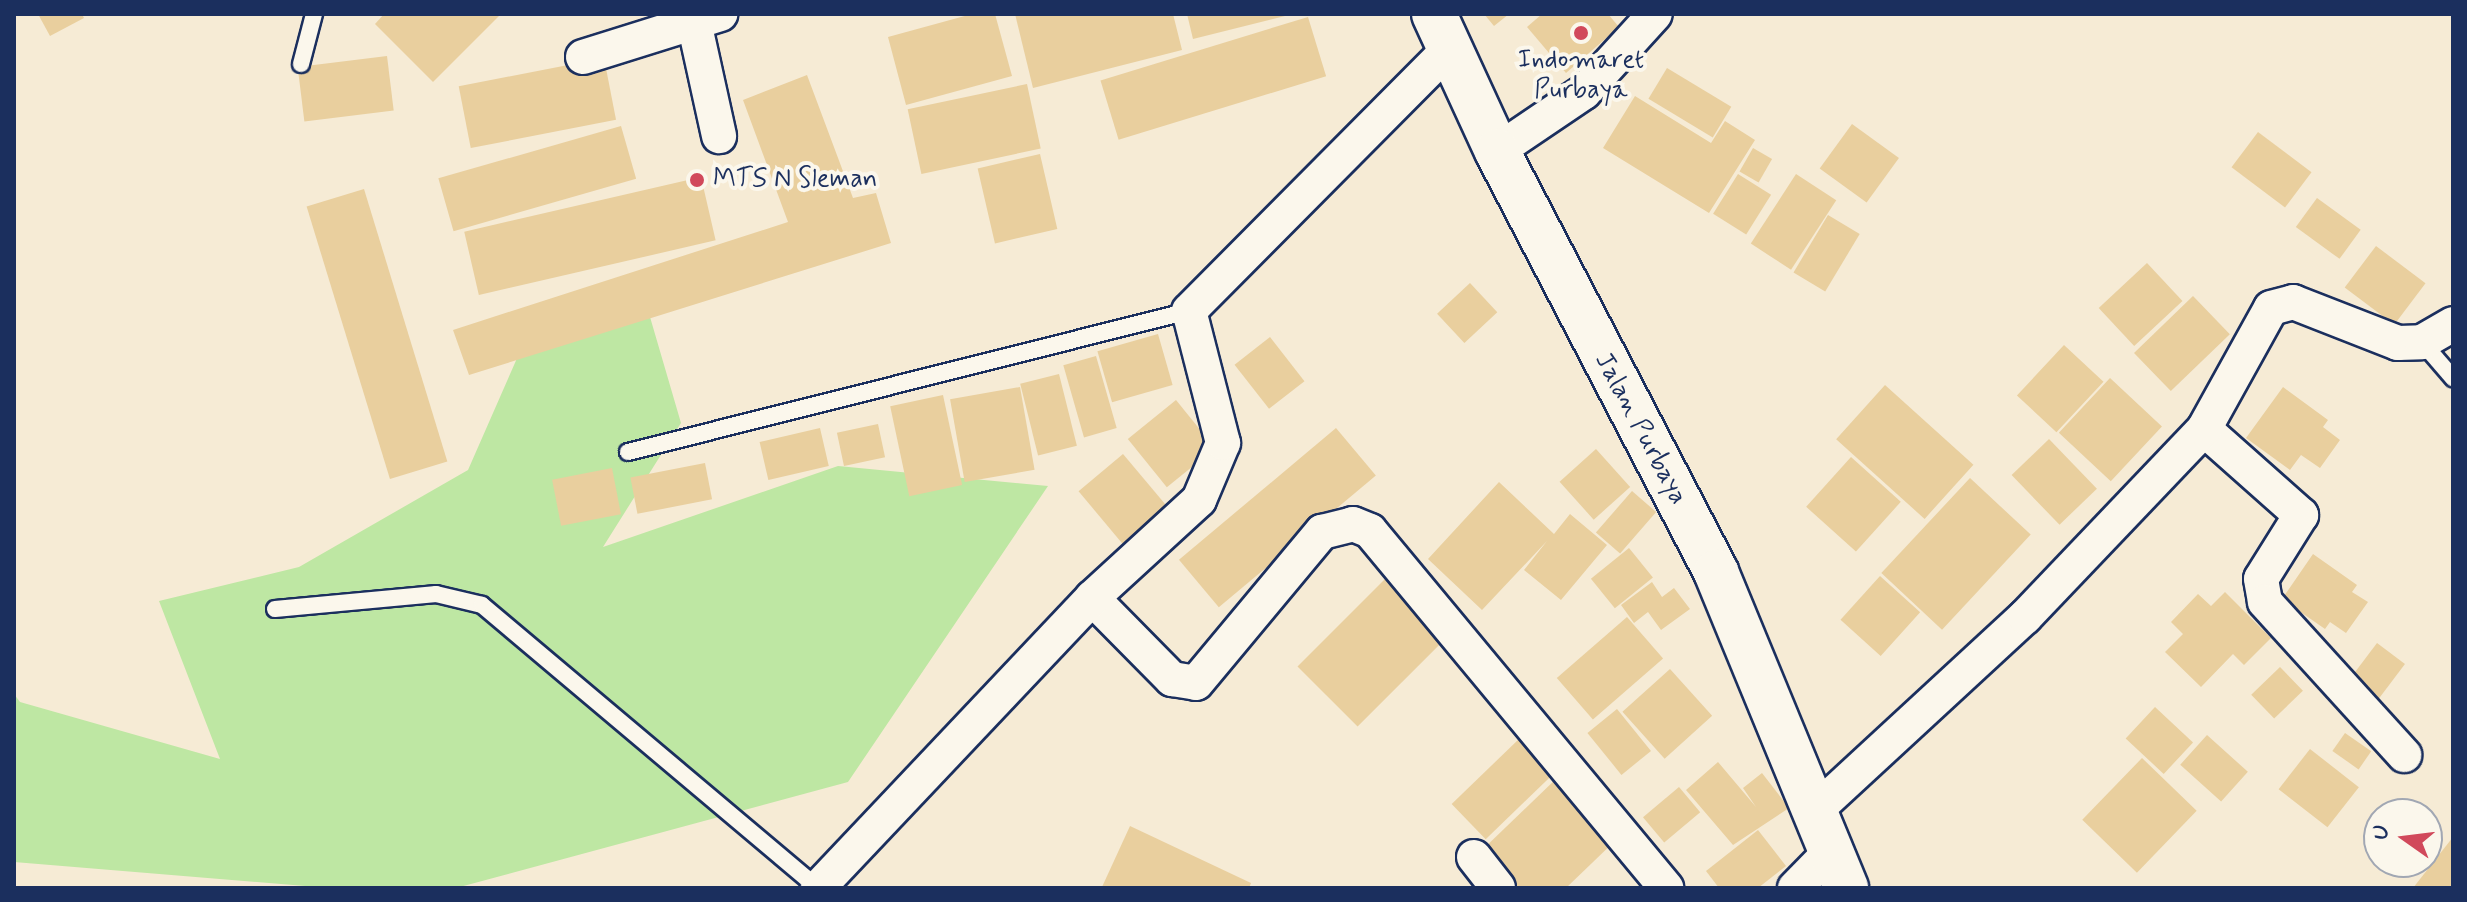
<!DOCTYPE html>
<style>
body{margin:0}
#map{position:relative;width:2467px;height:902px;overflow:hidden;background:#f6ebd5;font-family:Mynerve,sans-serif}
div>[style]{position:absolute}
.green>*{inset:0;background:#bee7a3}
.building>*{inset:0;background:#e9cf9e;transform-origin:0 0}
.roads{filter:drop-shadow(2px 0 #1b2f5e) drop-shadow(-2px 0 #1b2f5e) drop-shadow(0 2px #1b2f5e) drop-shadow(0 -2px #1b2f5e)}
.service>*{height:16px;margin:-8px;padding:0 8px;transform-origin:8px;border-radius:8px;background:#fbf7ec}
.minor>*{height:34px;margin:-17px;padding:0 17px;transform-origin:17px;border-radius:17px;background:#fbf7ec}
.secondary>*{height:44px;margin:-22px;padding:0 22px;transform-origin:22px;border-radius:22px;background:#fbf7ec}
.dots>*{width:22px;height:22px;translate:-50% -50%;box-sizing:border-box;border:4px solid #fbf7ec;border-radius:50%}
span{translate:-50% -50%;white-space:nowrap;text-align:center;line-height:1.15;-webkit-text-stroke:8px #fbf7ec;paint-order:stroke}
.poi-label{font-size:26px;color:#1b2f5e}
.left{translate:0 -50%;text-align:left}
.street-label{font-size:26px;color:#1b2f5e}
.frame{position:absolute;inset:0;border:16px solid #1b2f5e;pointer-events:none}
.north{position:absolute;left:2363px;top:798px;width:80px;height:80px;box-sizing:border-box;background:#fbf7ec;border:2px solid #a1a7b3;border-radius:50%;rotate:284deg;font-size:22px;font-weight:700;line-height:32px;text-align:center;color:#1b2f5e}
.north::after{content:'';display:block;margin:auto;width:28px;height:36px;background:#d1495b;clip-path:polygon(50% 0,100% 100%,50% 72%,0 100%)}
</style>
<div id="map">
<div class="green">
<i style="clip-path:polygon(643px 293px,681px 423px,603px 547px,838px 466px,1048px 486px,848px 782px,456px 888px,329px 888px,14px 862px,14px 694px,20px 702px,220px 759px,159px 601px,299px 567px,468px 470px,518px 356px)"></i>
</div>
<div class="building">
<i style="clip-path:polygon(38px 14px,82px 14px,84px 18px,50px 36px)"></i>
<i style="clip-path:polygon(384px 14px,501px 14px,433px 82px,375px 24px)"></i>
<i style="clip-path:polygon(972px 14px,995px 14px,1012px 76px,906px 105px,888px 37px)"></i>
<i style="clip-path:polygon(1015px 14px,1173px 14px,1182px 50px,1033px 88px)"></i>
<i style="clip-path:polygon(1187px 14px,1289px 14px,1289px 15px,1193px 39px)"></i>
<i style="clip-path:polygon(1484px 14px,1509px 14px,1494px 26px)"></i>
<i style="clip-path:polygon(1542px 14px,1608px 14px,1619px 27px,1566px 73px,1527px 27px)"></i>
<i style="left:1308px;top:17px;width:62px;height:217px;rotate:73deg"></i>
<i style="left:387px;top:56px;width:55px;height:90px;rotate:83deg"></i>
<i style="left:604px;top:58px;width:63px;height:148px;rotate:79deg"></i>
<i style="left:1667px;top:68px;width:75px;height:36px;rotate:31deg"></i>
<i style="clip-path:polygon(807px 75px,853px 198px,876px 193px,891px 243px,469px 375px,453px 330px,788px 222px,743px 100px)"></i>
<i style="left:1027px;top:84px;width:66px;height:122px;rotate:78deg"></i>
<i style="clip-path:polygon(1635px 96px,1711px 143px,1725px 121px,1755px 140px,1709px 213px,1603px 148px)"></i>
<i style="left:1852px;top:124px;width:58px;height:55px;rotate:36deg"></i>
<i style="left:621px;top:126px;width:55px;height:190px;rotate:74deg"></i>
<i style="left:2258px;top:132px;width:67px;height:44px;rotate:37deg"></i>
<i style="left:1753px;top:148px;width:22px;height:27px;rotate:30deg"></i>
<i style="left:1040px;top:154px;width:77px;height:64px;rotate:77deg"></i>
<i style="left:1738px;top:174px;width:39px;height:47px;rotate:32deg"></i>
<i style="left:1796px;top:174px;width:48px;height:83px;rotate:33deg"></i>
<i style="left:701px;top:177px;width:65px;height:243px;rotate:77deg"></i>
<i style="left:364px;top:189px;width:285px;height:60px;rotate:73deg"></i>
<i style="left:2317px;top:198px;width:54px;height:36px;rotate:36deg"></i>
<i style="left:1828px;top:215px;width:37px;height:67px;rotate:31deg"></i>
<i style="left:2376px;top:246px;width:62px;height:52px;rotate:37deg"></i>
<i style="left:2147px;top:263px;width:52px;height:66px;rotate:47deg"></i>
<i style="left:1470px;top:283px;width:40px;height:45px;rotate:47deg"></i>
<i style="left:2193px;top:296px;width:53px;height:82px;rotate:46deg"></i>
<i style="left:1158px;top:334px;width:53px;height:63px;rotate:74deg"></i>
<i style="left:1270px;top:337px;width:56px;height:45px;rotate:52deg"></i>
<i style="left:2064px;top:345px;width:54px;height:69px;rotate:43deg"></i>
<i style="left:1096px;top:356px;width:75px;height:34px;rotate:74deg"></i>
<i style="left:1059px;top:374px;width:74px;height:40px;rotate:76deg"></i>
<i style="left:2110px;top:378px;width:71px;height:75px;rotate:43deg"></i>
<i style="left:1885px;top:385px;width:119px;height:73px;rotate:42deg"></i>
<i style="left:1020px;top:387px;width:84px;height:71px;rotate:80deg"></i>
<i style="clip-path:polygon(2283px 387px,2328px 420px,2323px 427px,2340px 440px,2320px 468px,2301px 455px,2290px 470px,2246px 438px)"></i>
<i style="left:943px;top:395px;width:92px;height:54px;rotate:78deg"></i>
<i style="left:1176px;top:400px;width:62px;height:62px;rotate:51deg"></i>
<i style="left:878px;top:424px;width:34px;height:42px;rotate:78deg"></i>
<i style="left:820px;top:428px;width:39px;height:62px;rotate:77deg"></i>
<i style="left:1336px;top:428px;width:62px;height:205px;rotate:50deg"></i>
<i style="left:2049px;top:439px;width:69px;height:52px;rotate:46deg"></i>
<i style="left:1596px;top:449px;width:51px;height:49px;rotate:48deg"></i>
<i style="left:1123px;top:454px;width:69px;height:58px;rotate:50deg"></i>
<i style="left:1851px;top:457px;width:67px;height:67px;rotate:42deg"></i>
<i style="left:705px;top:463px;width:37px;height:76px;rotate:79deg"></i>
<i style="left:612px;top:468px;width:47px;height:61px;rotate:79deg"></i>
<i style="left:1970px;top:478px;width:83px;height:130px;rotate:43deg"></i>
<i style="clip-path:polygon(1499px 482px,1554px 534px,1570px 514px,1607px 545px,1561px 600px,1524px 570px,1547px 541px,1482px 610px,1428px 559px)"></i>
<i style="left:1632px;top:491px;width:32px;height:55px;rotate:41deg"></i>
<i style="left:1629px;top:548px;width:38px;height:49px;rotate:51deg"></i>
<i style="clip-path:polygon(2313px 554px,2357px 585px,2352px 592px,2368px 602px,2346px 633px,2330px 622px,2325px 629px,2282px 599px)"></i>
<i style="left:1388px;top:576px;width:85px;height:128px;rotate:45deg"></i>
<i style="left:1880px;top:576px;width:54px;height:59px;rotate:42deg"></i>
<i style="clip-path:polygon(1652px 582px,1662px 597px,1674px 588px,1690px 609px,1661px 630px,1648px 612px,1634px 623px,1621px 605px)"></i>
<i style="clip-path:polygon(2225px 592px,2271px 638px,2244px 665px,2233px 654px,2201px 687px,2165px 652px,2183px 634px,2171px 622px,2198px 594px,2211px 606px)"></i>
<i style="left:1627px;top:617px;width:55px;height:93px;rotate:49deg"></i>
<i style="left:2377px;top:643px;width:35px;height:47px;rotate:37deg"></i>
<i style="left:2280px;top:667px;width:33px;height:40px;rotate:46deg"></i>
<i style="left:1670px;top:669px;width:63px;height:64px;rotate:48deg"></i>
<i style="left:2155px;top:707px;width:52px;height:43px;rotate:43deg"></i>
<i style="left:1617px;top:709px;width:54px;height:38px;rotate:51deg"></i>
<i style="left:2345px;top:733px;width:32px;height:22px;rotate:35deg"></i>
<i style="left:2207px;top:735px;width:55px;height:40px;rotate:42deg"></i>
<i style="left:1520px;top:738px;width:49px;height:95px;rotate:46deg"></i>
<i style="left:2310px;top:749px;width:62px;height:51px;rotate:38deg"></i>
<i style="left:2142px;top:758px;width:76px;height:86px;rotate:44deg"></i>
<i style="clip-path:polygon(1718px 762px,1756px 807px,1743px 788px,1762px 773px,1789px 808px,1733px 845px,1686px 790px)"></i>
<i style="clip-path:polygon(1559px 776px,1618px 838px,1566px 888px,1513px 888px,1479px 853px)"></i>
<i style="left:1679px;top:787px;width:33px;height:47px;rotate:50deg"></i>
<i style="clip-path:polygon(1130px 826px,1251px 883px,1249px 888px,1102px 887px)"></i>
<i style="clip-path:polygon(1758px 830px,1786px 866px,1758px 888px,1719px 888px,1706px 871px)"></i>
<i style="clip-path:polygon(2453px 837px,2453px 888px,2413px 888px)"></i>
</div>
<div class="roads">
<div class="service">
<i style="left:301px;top:64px;width:52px;rotate:-75.4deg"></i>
<i style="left:2422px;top:342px;width:48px;rotate:49.3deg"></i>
<i style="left:628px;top:452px;width:578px;rotate:-14.11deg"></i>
<i style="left:275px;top:609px;width:162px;rotate:-5.3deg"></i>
<i style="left:436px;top:594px;width:47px;rotate:13.4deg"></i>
<i style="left:482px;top:605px;width:438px;rotate:40.1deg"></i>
</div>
<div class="minor">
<i style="left:694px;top:22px;width:117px;rotate:77.6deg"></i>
<i style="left:583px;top:57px;width:144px;rotate:-17.4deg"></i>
<i style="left:1497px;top:151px;width:105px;rotate:-34.1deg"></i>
<i style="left:1584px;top:92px;width:105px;rotate:-47.7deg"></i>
<i style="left:2204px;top:429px;width:130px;rotate:41.6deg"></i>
<i style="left:2301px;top:515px;width:75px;rotate:122deg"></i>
<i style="left:2261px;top:579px;width:23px;rotate:80deg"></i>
<i style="left:2265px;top:602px;width:207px;rotate:47.7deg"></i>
<i style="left:1092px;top:598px;width:114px;rotate:45.4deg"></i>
<i style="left:1172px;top:679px;width:24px;rotate:9deg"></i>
<i style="left:1196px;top:683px;width:197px;rotate:-50.2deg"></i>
<i style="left:1322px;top:532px;width:32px;rotate:-14deg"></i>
<i style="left:1353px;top:524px;width:18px;rotate:22deg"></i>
<i style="left:1370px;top:531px;width:464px;rotate:50.3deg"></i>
<i style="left:1819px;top:807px;width:280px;rotate:-42.7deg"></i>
<i style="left:2025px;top:617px;width:260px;rotate:-46.4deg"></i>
<i style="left:2204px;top:429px;width:138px;rotate:-61deg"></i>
<i style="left:2271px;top:308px;width:23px;rotate:-15deg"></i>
<i style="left:2293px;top:302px;width:113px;rotate:21.3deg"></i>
<i style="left:2398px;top:343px;width:24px;rotate:-2deg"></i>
<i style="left:2422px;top:342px;width:36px;rotate:-30deg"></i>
<i style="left:1474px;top:857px;width:39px;rotate:52deg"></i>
<i style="left:818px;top:888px;width:399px;rotate:-46.6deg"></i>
<i style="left:1092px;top:598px;width:145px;rotate:-42.5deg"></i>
<i style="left:1199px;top:500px;width:62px;rotate:-67.2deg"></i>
<i style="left:1223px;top:443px;width:136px;rotate:-104.4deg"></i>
<i style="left:1189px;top:311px;width:369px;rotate:-45.2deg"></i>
<i style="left:1795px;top:888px;width:56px;rotate:-45.7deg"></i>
</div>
<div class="secondary">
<i style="left:1434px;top:14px;width:151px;rotate:65.3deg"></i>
<i style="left:1497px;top:151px;width:475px;rotate:62.5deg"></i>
<i style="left:1716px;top:572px;width:342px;rotate:67.6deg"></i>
</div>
</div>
<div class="dots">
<i style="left:1581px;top:33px;background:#d1495b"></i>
<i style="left:697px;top:180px;background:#d1495b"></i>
</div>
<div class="poi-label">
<span style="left:1581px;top:76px">Indomaret<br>Purbaya</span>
<span class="left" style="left:713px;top:180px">MTS N Sleman</span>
</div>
<div class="street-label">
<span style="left:1640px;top:429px;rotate:62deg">Jalan Purbaya</span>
</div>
<div class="frame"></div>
<div class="north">U</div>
</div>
